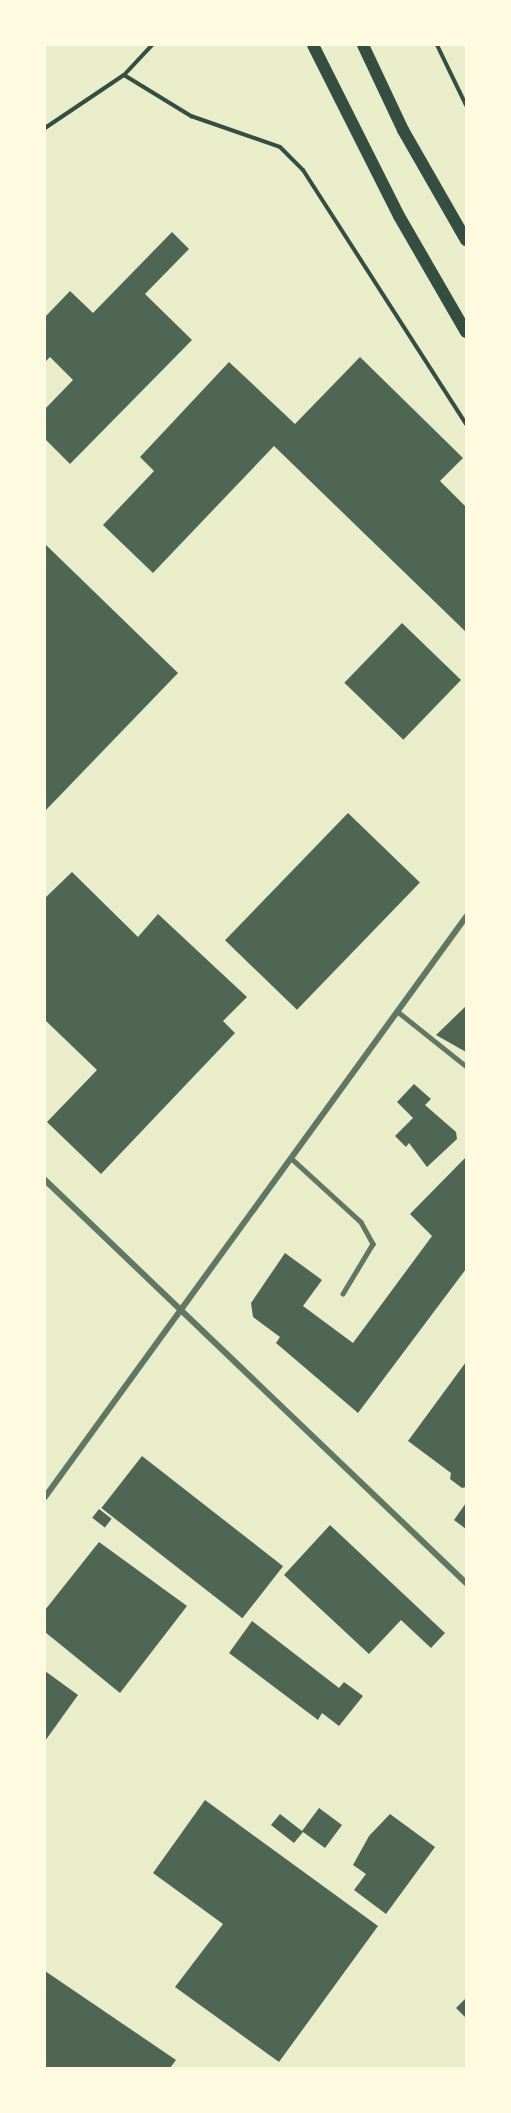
<!DOCTYPE html>
<style>
body{margin:0}
#map{position:relative;width:511px;height:2113px;overflow:hidden;background:#e9edc9;font-family:"IBM Plex Sans",sans-serif}
div>[style]{position:absolute}
.building>*{inset:0;background:#4f6655;transform-origin:0 0}
.path>*{height:4px;margin:-2px;padding:0 2px;transform-origin:2px;border-radius:2px;background:#344e41}
.service>*{height:4.5px;margin:-2.25px;padding:0 2.25px;transform-origin:2.25px;border-radius:2.25px;background:#617663}
.minor>*{height:6px;margin:-3px;padding:0 3px;transform-origin:3px;border-radius:3px;background:#617663}
.secondary>*{height:12px;margin:-6px;padding:0 6px;transform-origin:6px;border-radius:6px;background:#344e41}
span{translate:-50% -50%;white-space:nowrap;text-align:center;line-height:1.15;-webkit-text-stroke:4.5px #fefae0;paint-order:stroke}
.frame{position:absolute;inset:0;border:46px solid #fefae0;pointer-events:none}
</style>
<div id="map">
<div class="building">
<i style="clip-path:polygon(172px 232px,189px 249px,145px 294px,192px 340px,70px 464px,45px 439px,45px 409px,73px 380px,50px 357px,45px 362px,45px 317px,70px 291px,93px 313px)"></i>
<i style="clip-path:polygon(360px 357px,463px 458px,440px 481px,466px 507px,466px 632px,274px 446px,153px 573px,103px 525px,154px 471px,140px 457px,229px 362px,295px 424px)"></i>
<i style="clip-path:polygon(45px 544px,178px 673px,45px 811px)"></i>
<i style="left:402px;top:623px;width:82px;height:83px;rotate:44deg"></i>
<i style="left:348px;top:813px;width:100px;height:177px;rotate:44deg"></i>
<i style="clip-path:polygon(72px 872px,138px 937px,158px 914px,247px 997px,223px 1021px,235px 1033px,101px 1174px,47px 1122px,97px 1070px,45px 1020px,45px 898px)"></i>
<i style="clip-path:polygon(466px 1006px,466px 1052px,436px 1035px)"></i>
<i style="clip-path:polygon(414px 1084px,431px 1099px,425px 1105px,456px 1132px,457px 1139px,427px 1167px,409px 1143px,406px 1147px,395px 1136px,413px 1118px,397px 1102px)"></i>
<i style="clip-path:polygon(466px 1157px,466px 1269px,358px 1413px,276px 1343px,280px 1337px,253px 1317px,251px 1303px,285px 1253px,322px 1280px,303px 1306px,353px 1343px,432px 1236px,410px 1214px)"></i>
<i style="clip-path:polygon(466px 1362px,466px 1487px,462px 1488px,450px 1479px,451px 1473px,408px 1441px)"></i>
<i style="left:142px;top:1456px;width:179px;height:66px;rotate:38deg"></i>
<i style="clip-path:polygon(466px 1503px,466px 1529px,454px 1520px)"></i>
<i style="left:99px;top:1509px;width:16px;height:11px;rotate:38deg"></i>
<i style="clip-path:polygon(330px 1525px,445px 1633px,431px 1648px,401px 1620px,369px 1654px,284px 1575px)"></i>
<i style="clip-path:polygon(99px 1542px,187px 1606px,120px 1693px,45px 1632px,45px 1610px)"></i>
<i style="clip-path:polygon(252px 1621px,339px 1688px,344px 1682px,363px 1696px,339px 1726px,322px 1713px,318px 1720px,229px 1653px)"></i>
<i style="clip-path:polygon(45px 1671px,78px 1695px,45px 1741px)"></i>
<i style="clip-path:polygon(205px 1800px,378px 1926px,279px 2062px,175px 1987px,223px 1924px,153px 1873px)"></i>
<i style="clip-path:polygon(319px 1808px,342px 1825px,325px 1848px,303px 1832px,294px 1843px,271px 1825px,280px 1814px,302px 1831px)"></i>
<i style="clip-path:polygon(390px 1814px,435px 1847px,386px 1914px,354px 1890px,366px 1874px,353px 1865px,369px 1836px)"></i>
<i style="clip-path:polygon(45px 1971px,176px 2060px,170px 2068px,45px 2068px)"></i>
<i style="clip-path:polygon(466px 1998px,466px 2018px,456px 2008px)"></i>
</div>
<div class="path">
<i style="left:437px;top:45px;width:67px;rotate:64.2deg"></i>
<i style="left:124px;top:75px;width:79px;rotate:31.5deg"></i>
<i style="left:191px;top:116px;width:94px;rotate:19.2deg"></i>
<i style="left:280px;top:147px;width:33px;rotate:45deg"></i>
<i style="left:303px;top:170px;width:302px;rotate:57.3deg"></i>
<i style="left:45px;top:128px;width:95px;rotate:-33.9deg"></i>
<i style="left:124px;top:75px;width:41px;rotate:-47deg"></i>
</div>
<div class="service">
<i style="left:397px;top:1011px;width:88px;rotate:38.6deg"></i>
<i style="left:291px;top:1158px;width:95px;rotate:42.4deg"></i>
<i style="left:361px;top:1222px;width:25px;rotate:61deg"></i>
<i style="left:373px;top:1244px;width:58px;rotate:121deg"></i>
</div>
<div class="minor">
<i style="left:45px;top:1180px;width:583px;rotate:43.75deg"></i>
<i style="left:45px;top:1497px;width:717px;rotate:-54.03deg"></i>
</div>
<div class="secondary">
<i style="left:313px;top:45px;width:191px;rotate:63.3deg"></i>
<i style="left:399px;top:216px;width:134px;rotate:60deg"></i>
<i style="left:363px;top:45px;width:94px;rotate:64.8deg"></i>
<i style="left:403px;top:130px;width:127px;rotate:60.2deg"></i>
</div>
<div class="frame"></div>
</div>
